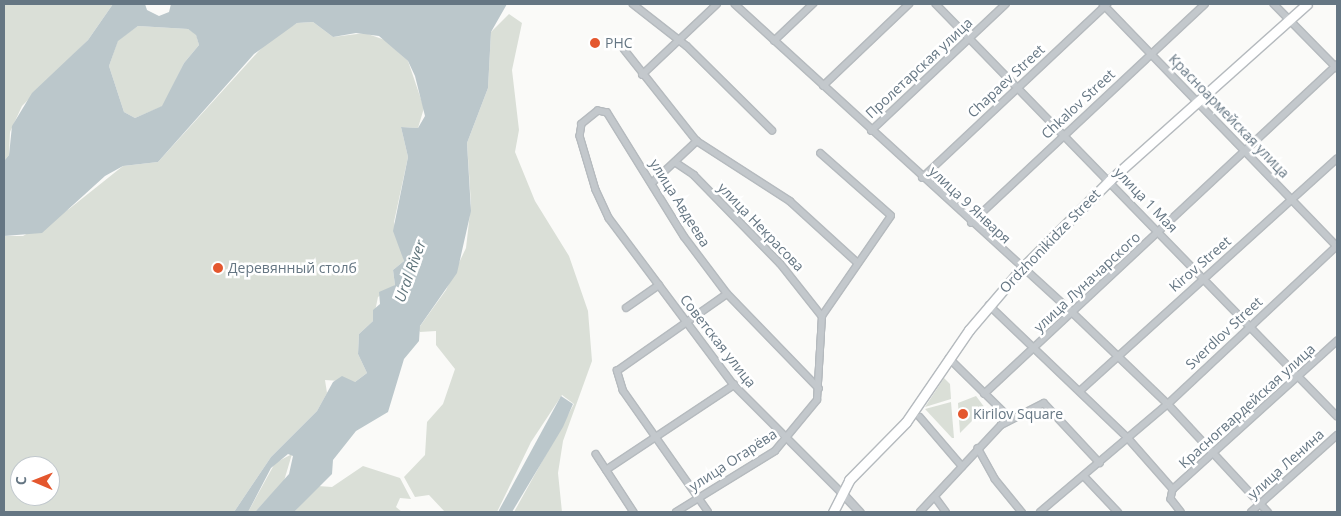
<!DOCTYPE html>
<meta charset="utf-8">
<style>
body{margin:0}
#map{position:relative;width:1341px;height:516px;overflow:hidden;background:#fafaf8;font-family:"Open Sans",sans-serif}
div>[style]{position:absolute}
.green>*{inset:0;background:#dadfd7}
.water>*{inset:0;background:#bbc7cb}
.roads{filter:drop-shadow(1px 0 #b5babe) drop-shadow(-1px 0 #b5babe) drop-shadow(0 1px #b5babe) drop-shadow(0 -1px #b5babe)}
.minor>*{height:5.5px;margin:-2.75px;padding:0 2.75px;transform-origin:2.75px;border-radius:2.75px;background:#c3c8cc}
.tertiary>*{height:7px;margin:-3.5px;padding:0 3.5px;transform-origin:3.5px;border-radius:3.5px;background:#c3c8cc}
.primary>*{height:9px;margin:-4.5px;padding:0 4.5px;transform-origin:4.5px;border-radius:4.5px;background:#fff}
.dots>*{width:14px;height:14px;translate:-50% -50%;box-sizing:border-box;border:2px solid #fff;border-radius:50%}
span{translate:-50% -50%;white-space:nowrap;text-align:center;line-height:1.15;-webkit-text-stroke:5px #fff;paint-order:stroke}
.poi-label{font-size:14px;color:#657683}
.left{translate:0 -50%;text-align:left}
.street-label{font-size:14px;color:#657683}
.water-label{font-size:15px;color:#60757c;font-style:italic}
.frame{position:absolute;inset:0;border:5px solid #657683;pointer-events:none}
.north{position:absolute;left:10px;top:456px;width:50px;height:50px;box-sizing:border-box;background:#fff;border:1px solid #c1c8cd;border-radius:50%;rotate:271deg;font-size:14px;font-weight:700;line-height:20px;text-align:center;color:#657683}
.north::after{content:'';display:block;margin:auto;width:18px;height:22px;background:#e4572e;clip-path:polygon(50% 0,100% 100%,50% 72%,0 100%)}
</style>
<div id="map">
<div class="green">
<i style="clip-path:polygon(4px 4px,113px 4px,88px 40px,22px 106px,10px 132px,9px 155px,4px 161px)"></i>
<i style="clip-path:polygon(509px 14px,522px 23px,512px 70px,519px 130px,515px 152px,535px 201px,569px 256px,588px 311px,592px 361px,563px 441px,558px 473px,562px 512px,514px 512px,574px 404px,562px 395px,531px 442px,497px 512px,445px 512px,429px 495px,415px 497px,404px 477px,425px 455px,427px 422px,443px 404px,455px 369px,436px 345px,436px 331px,420px 332px,418px 329px,446px 290px,466px 248px,471px 204px,467px 143px,488px 88px,491px 32px)"></i>
<i style="clip-path:polygon(evenodd,313px 22px,333px 37px,365px 33px,385px 40px,408px 61px,424px 108px,418px 128px,401px 127px,408px 157px,394px 222px,404px 261px,393px 270px,395px 285px,378px 297px,373px 321px,359px 334px,358px 354px,367px 373px,355px 382px,325px 380px,327px 393px,317px 411px,271px 457px,234px 512px,4px 512px,4px 236px,23px 236px,69px 209px,123px 166px,158px 162px,267px 42px,297px 23px,313px 22px,20px 466px,50px 466px,50px 496px,20px 496px,20px 466px)"></i>
<i style="clip-path:polygon(138px 26px,188px 29px,196px 34px,199px 45px,184px 63px,163px 106px,135px 118px,124px 112px,109px 66px,118px 40px)"></i>
<i style="clip-path:polygon(944px 378px,950px 384px,951px 399px,925px 407px)"></i>
<i style="clip-path:polygon(976px 396px,985px 408px,960px 433px,958px 403px)"></i>
<i style="clip-path:polygon(951px 402px,954px 438px,952px 438px,925px 409px)"></i>
<i style="clip-path:polygon(292px 454px,284px 481px,255px 512px,248px 512px,275px 463px)"></i>
<i style="clip-path:polygon(363px 466px,400px 478px,411px 499px,400px 498px,396px 507px,402px 512px,294px 512px,318px 486px,332px 487px)"></i>
</div>
<div class="water">
<i style="clip-path:polygon(evenodd,113px 4px,145px 4px,147px 10px,159px 16px,169px 12px,171px 4px,507px 4px,491px 32px,488px 88px,467px 143px,471px 211px,457px 273px,420px 326px,419px 341px,404px 359px,388px 412px,356px 431px,333px 460px,332px 474px,294px 512px,255px 512px,289px 474px,293px 456px,288px 454px,271px 468px,248px 512px,234px 512px,271px 457px,317px 411px,333px 382px,342px 376px,355px 382px,367px 373px,358px 354px,359px 334px,373px 321px,373px 310px,380px 304px,379px 292px,395px 285px,393px 270px,404px 261px,393px 231px,408px 157px,401px 127px,418px 128px,425px 116px,415px 76px,408px 61px,379px 36px,356px 33px,333px 37px,313px 22px,297px 23px,254px 54px,158px 162px,123px 166px,105px 176px,42px 233px,4px 236px,4px 161px,9px 155px,12px 126px,32px 93px,88px 40px,113px 4px,138px 26px,188px 29px,196px 35px,199px 45px,184px 63px,162px 106px,135px 118px,124px 112px,109px 66px,118px 41px,138px 26px)"></i>
<i style="clip-path:polygon(561px 396px,573px 404px,563px 427px,512px 512px,498px 512px)"></i>
</div>
<div class="roads">
<div class="minor">
<i style="left:633px;top:4px;width:68px;rotate:37.9deg"></i>
<i style="left:687px;top:46px;width:120px;rotate:44.7deg"></i>
<i style="left:735px;top:4px;width:457px;rotate:42.4deg"></i>
<i style="left:1072px;top:312px;width:133px;rotate:43.8deg"></i>
<i style="left:1168px;top:404px;width:147px;rotate:47.2deg"></i>
<i style="left:936px;top:4px;width:575px;rotate:45.78deg"></i>
<i style="left:1103px;top:4px;width:337px;rotate:46deg"></i>
<i style="left:1274px;top:4px;width:90px;rotate:45.5deg"></i>
<i style="left:774px;top:41px;width:54px;rotate:-43.5deg"></i>
<i style="left:624px;top:49px;width:117px;rotate:51.6deg"></i>
<i style="left:697px;top:141px;width:111px;rotate:32.8deg"></i>
<i style="left:790px;top:201px;width:92px;rotate:42.4deg"></i>
<i style="left:642px;top:75px;width:103px;rotate:-43.4deg"></i>
<i style="left:823px;top:86px;width:119px;rotate:-43.6deg"></i>
<i style="left:871px;top:131px;width:185px;rotate:-43.3deg"></i>
<i style="left:675px;top:162px;width:23px;rotate:34deg"></i>
<i style="left:694px;top:175px;width:123px;rotate:45.7deg"></i>
<i style="left:780px;top:263px;width:68px;rotate:51.6deg"></i>
<i style="left:922px;top:178px;width:254px;rotate:-43.2deg"></i>
<i style="left:653px;top:182px;width:60px;rotate:-43deg"></i>
<i style="left:971px;top:223px;width:320px;rotate:-43.1deg"></i>
<i style="left:989px;top:305px;width:194px;rotate:43.7deg"></i>
<i style="left:1129px;top:439px;width:67px;rotate:48.7deg"></i>
<i style="left:1173px;top:489px;width:10px;rotate:101deg"></i>
<i style="left:1171px;top:499px;width:16px;rotate:52deg"></i>
<i style="left:626px;top:308px;width:40px;rotate:-34.9deg"></i>
<i style="left:949px;top:358px;width:86px;rotate:44.5deg"></i>
<i style="left:819px;top:389px;width:132px;rotate:-134.1deg"></i>
<i style="left:727px;top:294px;width:71px;rotate:-127deg"></i>
<i style="left:684px;top:237px;width:146px;rotate:-121.8deg"></i>
<i style="left:607px;top:113px;width:9px;rotate:-167deg"></i>
<i style="left:598px;top:111px;width:21px;rotate:141deg"></i>
<i style="left:582px;top:124px;width:12px;rotate:99deg"></i>
<i style="left:580px;top:136px;width:56px;rotate:73.5deg"></i>
<i style="left:596px;top:190px;width:31px;rotate:65deg"></i>
<i style="left:609px;top:218px;width:209px;rotate:53.2deg"></i>
<i style="left:734px;top:385px;width:153px;rotate:45deg"></i>
<i style="left:1081px;top:390px;width:345px;rotate:-42.1deg"></i>
<i style="left:984px;top:394px;width:483px;rotate:-43deg"></i>
<i style="left:920px;top:417px;width:65px;rotate:49.4deg"></i>
<i style="left:978px;top:448px;width:35px;rotate:61deg"></i>
<i style="left:995px;top:479px;width:43px;rotate:50.7deg"></i>
<i style="left:596px;top:454px;width:69px;rotate:56.8deg"></i>
<i style="left:606px;top:470px;width:154px;rotate:-33.6deg"></i>
<i style="left:1084px;top:476px;width:50px;rotate:46.6deg"></i>
<i style="left:1173px;top:489px;width:221px;rotate:-42.1deg"></i>
<i style="left:936px;top:498px;width:17px;rotate:54deg"></i>
<i style="left:676px;top:512px;width:116px;rotate:-31.6deg"></i>
<i style="left:775px;top:451px;width:66px;rotate:-50.5deg"></i>
<i style="left:817px;top:400px;width:84px;rotate:-86.6deg"></i>
<i style="left:822px;top:316px;width:121px;rotate:-55.4deg"></i>
<i style="left:891px;top:216px;width:94px;rotate:-138.5deg"></i>
<i style="left:708px;top:512px;width:148px;rotate:-125.1deg"></i>
<i style="left:623px;top:391px;width:21px;rotate:-107deg"></i>
<i style="left:617px;top:371px;width:134px;rotate:-35deg"></i>
<i style="left:920px;top:512px;width:119px;rotate:-47deg"></i>
<i style="left:1001px;top:425px;width:48px;rotate:-27.1deg"></i>
<i style="left:1044px;top:403px;width:82px;rotate:47deg"></i>
<i style="left:1040px;top:512px;width:167px;rotate:-40.2deg"></i>
<i style="left:1168px;top:404px;width:231px;rotate:-43.1deg"></i>
<i style="left:1251px;top:512px;width:115px;rotate:-41.8deg"></i>
</div>
<div class="tertiary">
<i style="left:842px;top:493px;width:26px;rotate:47deg"></i>
</div>
<div class="primary">
<i style="left:833px;top:512px;width:36px;rotate:-63deg"></i>
<i style="left:849px;top:480px;width:81px;rotate:-45.5deg"></i>
<i style="left:906px;top:422px;width:112px;rotate:-55.6deg"></i>
<i style="left:969px;top:330px;width:80px;rotate:-49.6deg"></i>
<i style="left:1021px;top:269px;width:126px;rotate:-45deg"></i>
<i style="left:1110px;top:180px;width:264px;rotate:-41.8deg"></i>
</div>
</div>
<div class="dots">
<i style="left:595px;top:43px;background:#e4572e"></i>
<i style="left:218px;top:268px;background:#e4572e"></i>
<i style="left:963px;top:414px;background:#e4572e"></i>
</div>
<div class="poi-label">
<span class="left" style="left:605px;top:43px">РНС</span>
<span class="left" style="left:228px;top:268px">Деревянный столб</span>
<span class="left" style="left:973px;top:414px">Kirilov Square</span>
</div>
<div class="street-label">
<span style="left:919px;top:68px;rotate:-43deg">Пролетарская улица</span>
<span style="left:1006px;top:81px;rotate:-43deg">Chapaev Street</span>
<span style="left:1078px;top:104px;rotate:-43deg">Chkalov Street</span>
<span style="left:1229px;top:116px;rotate:46deg">Красноармейская улица</span>
<span style="left:1146px;top:200px;rotate:46deg">улица 1 Мая</span>
<span style="left:680px;top:203px;rotate:58deg">улица Авдеева</span>
<span style="left:970px;top:205px;rotate:43deg">улица 9 Января</span>
<span style="left:761px;top:227px;rotate:46deg">улица Некрасова</span>
<span style="left:1050px;top:241px;rotate:-46deg">Ordzhonikidze Street</span>
<span style="left:1200px;top:264px;rotate:-41deg">Kirov Street</span>
<span style="left:1087px;top:282px;rotate:-43deg">улица Луначарского</span>
<span style="left:1224px;top:333px;rotate:-43deg">Sverdlov Street</span>
<span style="left:718px;top:341px;rotate:52deg">Советская улица</span>
<span style="left:1247px;top:406px;rotate:-42deg">Красногвардейская улица</span>
<span style="left:733px;top:460px;rotate:-33deg">улица Огарёва</span>
<span style="left:1286px;top:464px;rotate:-42deg">улица Ленина</span>
</div>
<div class="water-label">
<span style="left:410px;top:271px;rotate:-70deg">Ural River</span>
</div>
<div class="frame"></div>
<div class="north">С</div>
</div>
